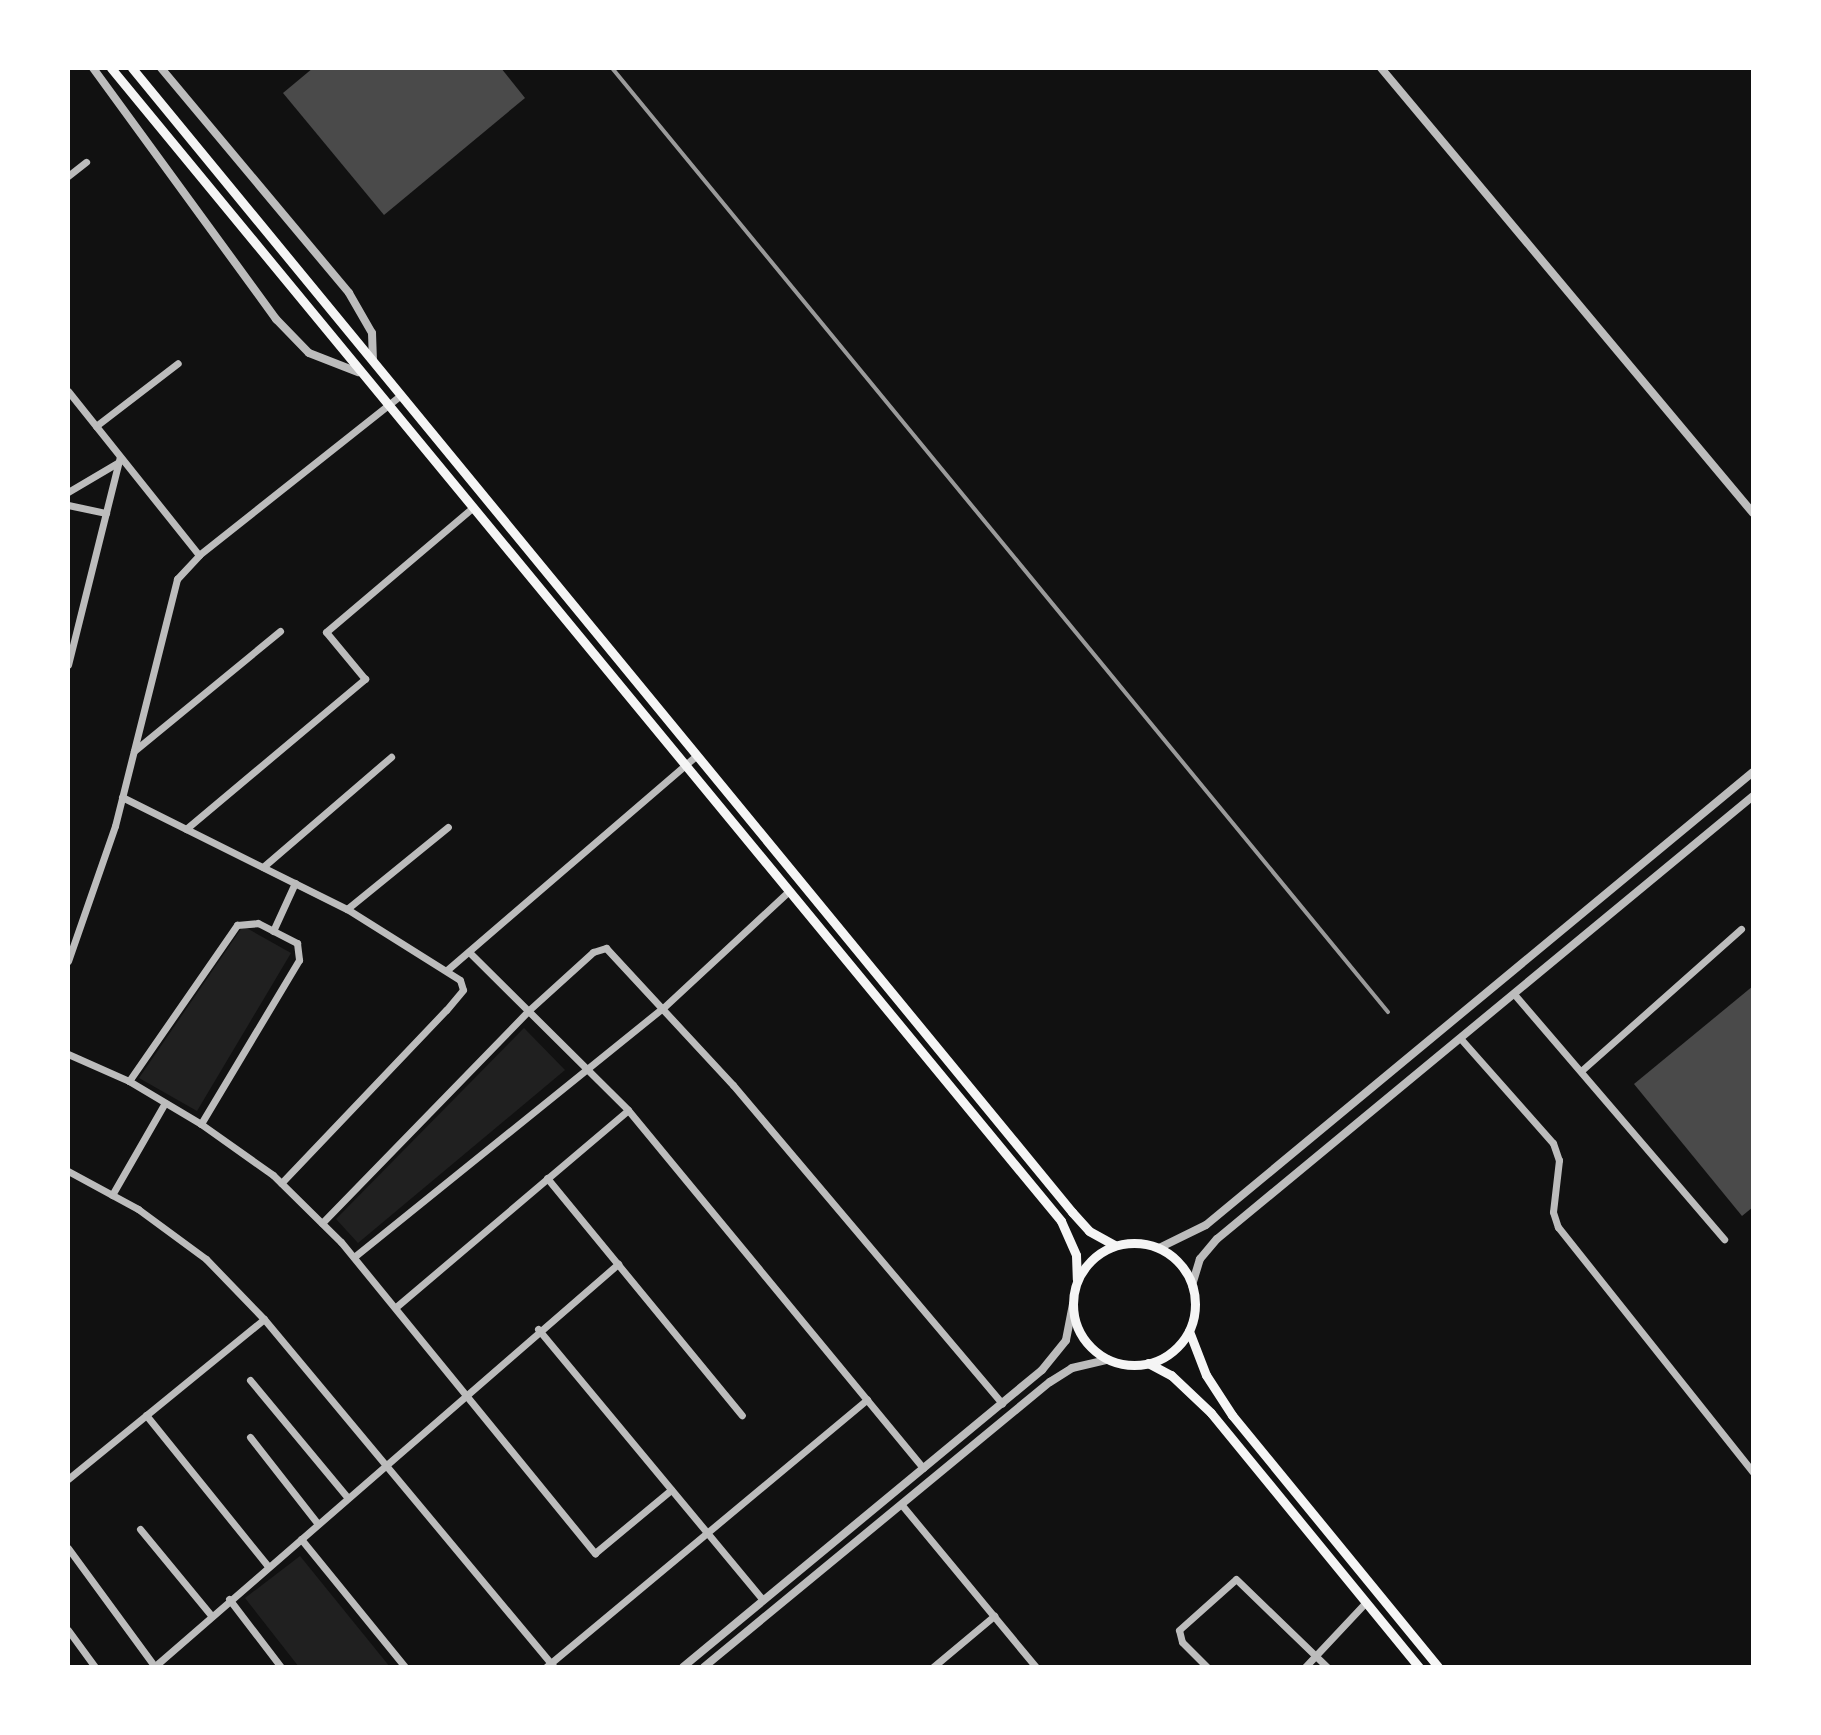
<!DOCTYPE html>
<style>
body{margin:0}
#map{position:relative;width:1821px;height:1735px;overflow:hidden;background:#111;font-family:"Nunito Sans",sans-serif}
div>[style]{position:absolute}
.green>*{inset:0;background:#202020}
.building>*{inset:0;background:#4a4a4a}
.minor>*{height:7px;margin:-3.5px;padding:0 3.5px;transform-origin:3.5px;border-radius:3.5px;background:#bcbcbc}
.tertiary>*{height:8px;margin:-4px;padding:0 4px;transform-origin:4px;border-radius:4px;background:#bcbcbc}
.secondary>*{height:9px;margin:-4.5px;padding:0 4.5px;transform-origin:4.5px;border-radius:4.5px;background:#f5f5f5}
.secondary>.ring{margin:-4.5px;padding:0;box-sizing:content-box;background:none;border:9px solid #f5f5f5;border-radius:50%}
.rail>*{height:4px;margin:-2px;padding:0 2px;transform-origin:2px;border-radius:2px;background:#9a9a9a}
span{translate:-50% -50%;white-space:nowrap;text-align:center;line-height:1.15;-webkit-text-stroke:8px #fff;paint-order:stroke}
.frame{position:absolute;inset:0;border:70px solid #fff;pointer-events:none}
</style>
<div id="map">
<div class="green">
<i style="clip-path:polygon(243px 926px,291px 953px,197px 1111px,139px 1078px)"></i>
<i style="clip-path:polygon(524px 1028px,565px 1070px,358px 1243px,336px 1219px)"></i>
<i style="clip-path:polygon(300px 1556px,390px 1667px,299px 1667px,245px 1598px)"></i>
</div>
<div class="building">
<i style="clip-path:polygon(313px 68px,501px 68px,525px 98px,384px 215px,283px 93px)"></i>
<i style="clip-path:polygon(1753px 986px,1753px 1207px,1742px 1216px,1634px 1084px)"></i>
</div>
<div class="minor">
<i style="left:68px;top:176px;width:23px;rotate:-38deg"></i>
<i style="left:68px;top:391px;width:210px;rotate:51.4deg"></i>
<i style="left:96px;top:426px;width:103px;rotate:-37.5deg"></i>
<i style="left:68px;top:492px;width:59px;rotate:-30.5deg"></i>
<i style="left:68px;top:505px;width:39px;rotate:12deg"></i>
<i style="left:68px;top:665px;width:214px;rotate:-76deg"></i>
<i style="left:134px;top:751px;width:189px;rotate:-39.4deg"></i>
<i style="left:122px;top:797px;width:251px;rotate:26.5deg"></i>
<i style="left:347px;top:909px;width:133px;rotate:32.1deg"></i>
<i style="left:460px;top:980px;width:10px;rotate:73deg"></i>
<i style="left:463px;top:990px;width:26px;rotate:130deg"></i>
<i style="left:446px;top:1010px;width:239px;rotate:133.6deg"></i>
<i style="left:186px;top:829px;width:234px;rotate:-40deg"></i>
<i style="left:365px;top:679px;width:61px;rotate:-129.7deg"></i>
<i style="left:326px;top:632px;width:190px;rotate:-40.3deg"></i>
<i style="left:263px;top:867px;width:169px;rotate:-40.7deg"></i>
<i style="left:347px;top:909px;width:130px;rotate:-39.1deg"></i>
<i style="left:273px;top:931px;width:53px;rotate:-65.4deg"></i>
<i style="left:469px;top:952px;width:224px;rotate:44.8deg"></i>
<i style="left:628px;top:1110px;width:464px;rotate:50.5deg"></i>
<i style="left:68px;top:961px;width:143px;rotate:-70.8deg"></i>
<i style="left:115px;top:826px;width:255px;rotate:-75.9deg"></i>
<i style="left:177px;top:579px;width:33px;rotate:-47deg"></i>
<i style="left:199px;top:555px;width:258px;rotate:-38.4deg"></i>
<i style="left:447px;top:970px;width:327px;rotate:-40.7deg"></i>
<i style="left:1514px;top:994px;width:323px;rotate:49.4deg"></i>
<i style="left:1460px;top:1038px;width:140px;rotate:48.5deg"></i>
<i style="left:1553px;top:1143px;width:18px;rotate:71deg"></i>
<i style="left:1559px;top:1160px;width:52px;rotate:96.6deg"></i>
<i style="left:1553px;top:1212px;width:16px;rotate:72deg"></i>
<i style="left:1558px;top:1227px;width:313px;rotate:51.5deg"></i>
<i style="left:68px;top:1054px;width:67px;rotate:23.9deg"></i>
<i style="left:129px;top:1081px;width:84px;rotate:30.8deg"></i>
<i style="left:201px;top:1124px;width:88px;rotate:35.3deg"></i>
<i style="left:273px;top:1175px;width:95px;rotate:44.6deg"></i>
<i style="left:341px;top:1242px;width:402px;rotate:50.8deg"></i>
<i style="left:595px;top:1553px;width:99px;rotate:-39.7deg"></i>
<i style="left:1581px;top:1071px;width:214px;rotate:-41.6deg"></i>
<i style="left:129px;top:1081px;width:190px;rotate:-55.3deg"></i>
<i style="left:237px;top:925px;width:21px;rotate:-5deg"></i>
<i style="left:258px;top:923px;width:44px;rotate:27.1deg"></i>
<i style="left:297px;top:943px;width:17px;rotate:83deg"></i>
<i style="left:299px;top:960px;width:191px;rotate:120.9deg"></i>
<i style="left:68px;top:1171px;width:80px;rotate:28.5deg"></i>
<i style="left:138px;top:1209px;width:84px;rotate:36.3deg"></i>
<i style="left:206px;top:1259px;width:83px;rotate:46deg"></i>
<i style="left:264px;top:1319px;width:453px;rotate:50.2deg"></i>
<i style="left:547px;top:1178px;width:307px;rotate:50.6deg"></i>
<i style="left:112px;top:1195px;width:106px;rotate:-60.1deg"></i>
<i style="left:322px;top:1223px;width:296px;rotate:-45.8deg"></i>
<i style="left:528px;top:1011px;width:88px;rotate:-42.2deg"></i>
<i style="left:593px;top:952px;width:14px;rotate:-17deg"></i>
<i style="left:606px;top:948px;width:187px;rotate:47.2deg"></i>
<i style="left:733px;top:1085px;width:417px;rotate:49.8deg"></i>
<i style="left:354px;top:1257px;width:397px;rotate:-38.9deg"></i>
<i style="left:663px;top:1008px;width:171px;rotate:-42.9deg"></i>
<i style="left:396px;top:1307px;width:304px;rotate:-40.3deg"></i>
<i style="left:538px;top:1329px;width:352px;rotate:50.3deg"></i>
<i style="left:250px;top:1380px;width:153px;rotate:50.3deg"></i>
<i style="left:146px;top:1415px;width:194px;rotate:51.1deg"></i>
<i style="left:250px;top:1437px;width:110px;rotate:52deg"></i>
<i style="left:68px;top:1479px;width:253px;rotate:-39.2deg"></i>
<i style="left:901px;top:1504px;width:212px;rotate:50.4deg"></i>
<i style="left:140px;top:1529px;width:112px;rotate:50.5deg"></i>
<i style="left:301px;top:1539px;width:165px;rotate:50.9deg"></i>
<i style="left:68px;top:1548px;width:147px;rotate:53.8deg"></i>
<i style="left:229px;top:1599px;width:86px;rotate:52.6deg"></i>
<i style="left:68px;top:1630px;width:46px;rotate:53.9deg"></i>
<i style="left:154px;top:1667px;width:615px;rotate:-40.98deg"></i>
<i style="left:546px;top:1667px;width:418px;rotate:-39.8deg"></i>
<i style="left:933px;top:1667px;width:80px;rotate:-39.9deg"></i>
<i style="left:1207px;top:1667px;width:35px;rotate:-135deg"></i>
<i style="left:1182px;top:1642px;width:12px;rotate:-104deg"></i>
<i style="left:1179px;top:1630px;width:76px;rotate:-41.8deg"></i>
<i style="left:1236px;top:1579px;width:127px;rotate:44deg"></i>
<i style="left:1305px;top:1667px;width:89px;rotate:-46.8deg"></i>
</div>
<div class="tertiary">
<i style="left:93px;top:68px;width:311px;rotate:53.9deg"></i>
<i style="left:276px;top:319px;width:47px;rotate:45.9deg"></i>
<i style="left:309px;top:353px;width:53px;rotate:21.2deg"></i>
<i style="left:161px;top:68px;width:293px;rotate:50.1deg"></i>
<i style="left:349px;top:293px;width:46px;rotate:60.1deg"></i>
<i style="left:372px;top:333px;width:27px;rotate:88deg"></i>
<i style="left:1381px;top:68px;width:580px;rotate:50.11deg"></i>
<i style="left:1159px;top:1248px;width:52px;rotate:-26.1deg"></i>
<i style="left:1206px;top:1225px;width:710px;rotate:-39.63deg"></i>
<i style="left:1192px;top:1285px;width:27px;rotate:-73deg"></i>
<i style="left:1200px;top:1259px;width:26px;rotate:-50deg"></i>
<i style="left:1217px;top:1239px;width:695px;rotate:-39.57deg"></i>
<i style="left:683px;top:1667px;width:466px;rotate:-39.6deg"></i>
<i style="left:1042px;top:1370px;width:38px;rotate:-51deg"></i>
<i style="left:1066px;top:1340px;width:36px;rotate:-79deg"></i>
<i style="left:704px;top:1667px;width:448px;rotate:-39.5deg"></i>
<i style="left:1050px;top:1382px;width:26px;rotate:-32deg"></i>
<i style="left:1072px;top:1368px;width:37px;rotate:-13deg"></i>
</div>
<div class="secondary">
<i style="left:111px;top:68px;width:1494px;rotate:50.51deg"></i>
<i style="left:1061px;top:1221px;width:37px;rotate:66deg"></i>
<i style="left:1076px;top:1255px;width:24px;rotate:88deg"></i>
<i style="left:132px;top:68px;width:1481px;rotate:50.59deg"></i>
<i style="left:1072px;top:1212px;width:25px;rotate:48deg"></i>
<i style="left:1089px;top:1231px;width:29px;rotate:29deg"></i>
<i class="ring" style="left:1073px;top:1243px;width:113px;height:113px"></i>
<i style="left:1189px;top:1331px;width:47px;rotate:68.9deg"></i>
<i style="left:1206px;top:1375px;width:48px;rotate:57deg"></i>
<i style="left:1232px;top:1415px;width:325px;rotate:50.7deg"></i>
<i style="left:1148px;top:1363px;width:26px;rotate:28deg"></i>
<i style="left:1171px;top:1375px;width:55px;rotate:43.5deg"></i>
<i style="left:1211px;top:1413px;width:328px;rotate:50.7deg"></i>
</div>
<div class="rail">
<i style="left:612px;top:68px;width:1222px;rotate:50.58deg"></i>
</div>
<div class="frame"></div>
</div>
